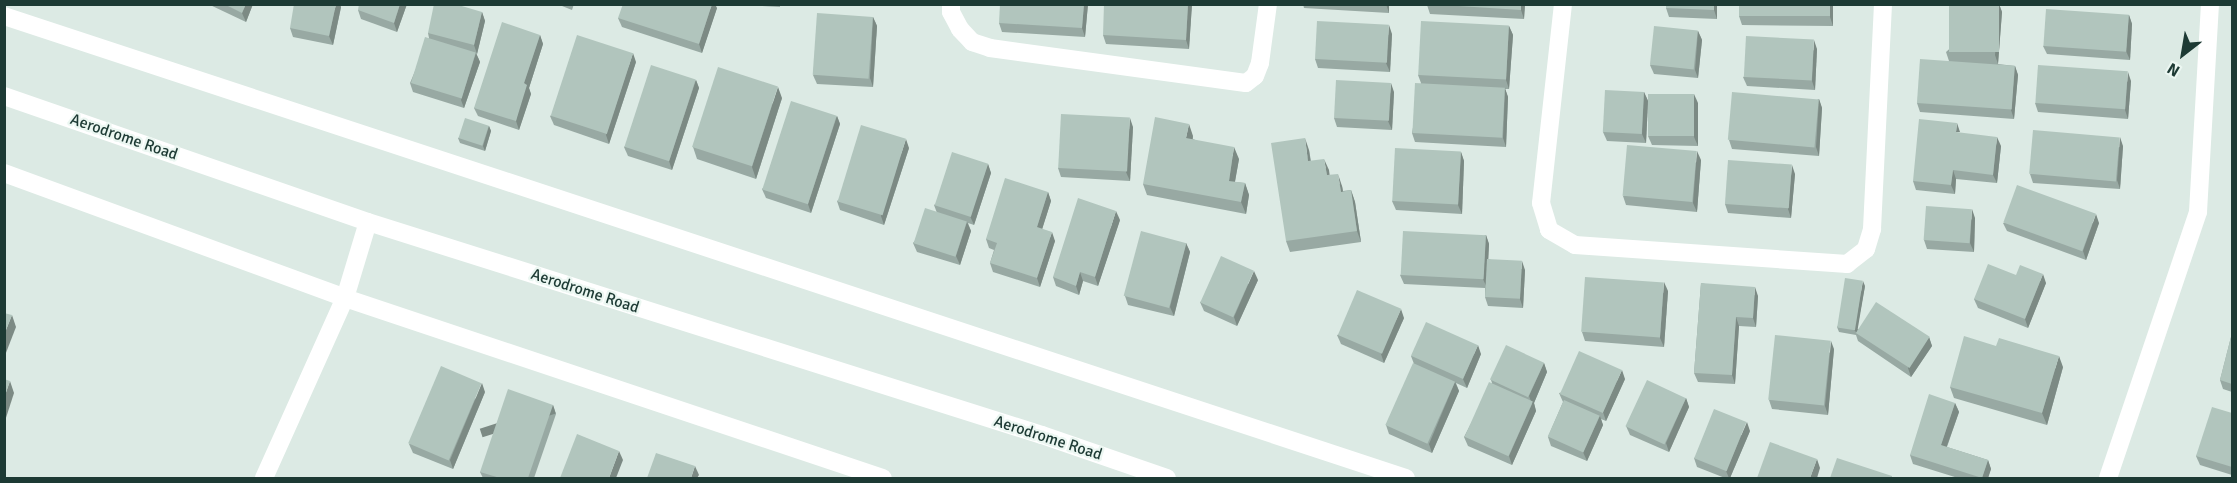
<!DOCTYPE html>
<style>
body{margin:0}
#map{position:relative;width:2237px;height:483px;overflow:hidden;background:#dceae4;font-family:Signika,sans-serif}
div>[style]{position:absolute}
.minor>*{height:18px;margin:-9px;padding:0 9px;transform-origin:9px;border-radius:9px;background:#fff}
.wall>*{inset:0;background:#98a9a3}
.shaded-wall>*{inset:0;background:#7c8a84;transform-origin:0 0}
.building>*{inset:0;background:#b1c5bd;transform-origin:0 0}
span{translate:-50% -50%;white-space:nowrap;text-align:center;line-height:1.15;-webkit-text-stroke:4.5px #ecf7f2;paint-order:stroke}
.street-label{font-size:16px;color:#1d3a34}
.frame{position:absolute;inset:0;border:6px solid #1d3a34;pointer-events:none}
.north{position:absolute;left:2153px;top:24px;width:60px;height:60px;-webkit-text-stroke:4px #ecf7f2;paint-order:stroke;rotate:211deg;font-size:16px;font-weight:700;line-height:24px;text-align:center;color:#1d3a34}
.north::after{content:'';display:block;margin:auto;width:21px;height:27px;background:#1d3a34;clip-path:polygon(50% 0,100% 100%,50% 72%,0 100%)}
</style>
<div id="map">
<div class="minor">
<i style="left:951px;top:4px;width:8px;rotate:90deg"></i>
<i style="left:951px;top:12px;width:19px;rotate:62deg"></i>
<i style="left:960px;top:29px;width:18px;rotate:47deg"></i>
<i style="left:972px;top:42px;width:19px;rotate:18deg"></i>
<i style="left:990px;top:48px;width:258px;rotate:7.8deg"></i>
<i style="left:1246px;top:83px;width:11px;rotate:-38deg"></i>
<i style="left:1255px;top:76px;width:14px;rotate:-69deg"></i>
<i style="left:1260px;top:63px;width:60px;rotate:-82.3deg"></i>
<i style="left:1563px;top:4px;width:200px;rotate:96.3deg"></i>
<i style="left:1541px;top:203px;width:28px;rotate:73deg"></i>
<i style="left:1549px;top:230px;width:30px;rotate:30deg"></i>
<i style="left:1575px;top:245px;width:273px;rotate:4deg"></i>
<i style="left:1847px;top:264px;width:24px;rotate:-38deg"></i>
<i style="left:1866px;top:249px;width:21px;rotate:-73deg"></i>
<i style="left:1872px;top:229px;width:225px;rotate:-87.2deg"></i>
<i style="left:4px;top:16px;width:1476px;rotate:18.24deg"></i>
<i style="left:4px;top:96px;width:385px;rotate:19.1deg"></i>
<i style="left:368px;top:222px;width:707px;rotate:17.54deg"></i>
<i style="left:1042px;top:435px;width:132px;rotate:19deg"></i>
<i style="left:4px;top:173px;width:363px;rotate:20.1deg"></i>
<i style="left:345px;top:298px;width:567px;rotate:18.5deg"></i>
<i style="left:264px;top:478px;width:197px;rotate:-65.8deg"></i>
<i style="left:345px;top:298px;width:79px;rotate:-73.2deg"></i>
<i style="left:2108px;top:478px;width:281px;rotate:-71.3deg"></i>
<i style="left:2198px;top:212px;width:208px;rotate:-86.7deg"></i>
</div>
<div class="wall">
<i style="clip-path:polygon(208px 4px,253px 4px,246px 22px)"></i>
<i style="clip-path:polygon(407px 4px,397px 32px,361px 19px,358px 10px)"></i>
<i style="clip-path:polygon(557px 4px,574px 4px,572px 10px)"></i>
<i style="clip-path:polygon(730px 4px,780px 4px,780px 7px)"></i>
<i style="clip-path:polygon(1088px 4px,1085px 37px,1002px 32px,999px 23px)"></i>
<i style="clip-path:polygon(1192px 4px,1189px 49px,1106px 44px,1103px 35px)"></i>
<i style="clip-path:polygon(1303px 4px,1389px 4px,1389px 13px,1304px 8px)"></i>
<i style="clip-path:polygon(1525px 4px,1524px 19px,1430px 14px,1427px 5px)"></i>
<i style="clip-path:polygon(1717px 4px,1717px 19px,1669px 17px,1666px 8px)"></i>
<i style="clip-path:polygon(1739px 4px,1833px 4px,1833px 26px,1742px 25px,1739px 16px)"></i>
<i style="clip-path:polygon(1999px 4px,2002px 12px,1998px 64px,2015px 66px,2018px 75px,2014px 119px,1920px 112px,1917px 103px,1949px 61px,1946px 52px)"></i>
<i style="clip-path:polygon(341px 7px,333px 45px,293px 37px,290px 28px)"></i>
<i style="clip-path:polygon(717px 8px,702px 53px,622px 27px,618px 18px)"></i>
<i style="clip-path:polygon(482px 12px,485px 21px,477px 54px,476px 53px,480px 62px,464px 108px,413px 92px,410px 83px,429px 38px,428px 33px)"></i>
<i style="clip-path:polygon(2129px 15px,2132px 24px,2130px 60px,2047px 54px,2043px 46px)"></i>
<i style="clip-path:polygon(873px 17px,877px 26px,873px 87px,817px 84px,813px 75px)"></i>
<i style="clip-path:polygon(1509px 26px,1513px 35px,1509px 89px,1505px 89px,1508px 97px,1506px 147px,1415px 142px,1412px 133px,1421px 83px,1418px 75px)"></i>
<i style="clip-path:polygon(1698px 31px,1702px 40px,1698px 78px,1654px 74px,1650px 65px)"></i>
<i style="clip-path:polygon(1392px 34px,1390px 72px,1318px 68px,1315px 59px)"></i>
<i style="clip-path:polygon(540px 35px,543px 44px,529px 88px,531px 94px,519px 130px,478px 116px,474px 108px)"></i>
<i style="clip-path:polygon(1817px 49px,1815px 90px,1747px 86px,1743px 77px)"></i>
<i style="clip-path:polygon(636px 62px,609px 144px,554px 125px,550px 116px)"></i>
<i style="clip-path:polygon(696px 80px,699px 88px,672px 170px,628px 156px,624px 147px)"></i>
<i style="clip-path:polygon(2131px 81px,2128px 119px,2038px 112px,2035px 103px)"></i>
<i style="clip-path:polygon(1394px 92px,1392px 130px,1337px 127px,1334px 118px)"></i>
<i style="clip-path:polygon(1644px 92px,1648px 101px,1646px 143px,1607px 141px,1603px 132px)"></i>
<i style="clip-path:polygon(782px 98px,756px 179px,697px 159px,693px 147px)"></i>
<i style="clip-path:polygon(1819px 99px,1822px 108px,1819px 156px,1732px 149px,1729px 140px)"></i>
<i style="clip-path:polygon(1698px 103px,1698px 146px,1652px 145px,1648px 136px)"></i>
<i style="clip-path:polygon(837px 116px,840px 124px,811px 213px,766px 198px,762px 189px)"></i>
<i style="clip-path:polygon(489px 126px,491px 131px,485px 151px,460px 143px,458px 138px)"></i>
<i style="clip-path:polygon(1133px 127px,1130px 181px,1061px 177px,1058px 168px)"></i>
<i style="clip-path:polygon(1960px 133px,2001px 146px,1997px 183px,1956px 179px,1955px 194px,1916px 190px,1913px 181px)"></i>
<i style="clip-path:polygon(1193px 136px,1193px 139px,1239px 159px,1235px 182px,1245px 183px,1249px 195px,1246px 214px,1147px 195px,1143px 184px)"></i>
<i style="clip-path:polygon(2123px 146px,2120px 189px,2033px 183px,2030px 174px)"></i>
<i style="clip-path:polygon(909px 148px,884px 225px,840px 210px,837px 201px)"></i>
<i style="clip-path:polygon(1309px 150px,1311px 161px,1329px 170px,1329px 175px,1342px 186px,1343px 191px,1351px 190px,1355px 202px,1361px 242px,1290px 252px,1286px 241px)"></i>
<i style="clip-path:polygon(1461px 152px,1464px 161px,1462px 214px,1396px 210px,1392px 201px)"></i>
<i style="clip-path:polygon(1701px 160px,1697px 212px,1626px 205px,1623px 196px)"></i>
<i style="clip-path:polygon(988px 164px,991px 173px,974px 225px,968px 223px,971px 231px,960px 265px,917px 252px,913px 243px,937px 213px,934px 205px)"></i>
<i style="clip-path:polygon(1795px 174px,1791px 218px,1728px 213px,1725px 204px)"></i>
<i style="clip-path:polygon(1048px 192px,1051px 201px,1042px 229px,1055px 241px,1040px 287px,993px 272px,990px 263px,994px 250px,989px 248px,986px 239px)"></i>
<i style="clip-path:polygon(1975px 218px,1974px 252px,1927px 249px,1924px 240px)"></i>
<i style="clip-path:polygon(1120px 220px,1098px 286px,1083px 281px,1079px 295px,1056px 286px,1053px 277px)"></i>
<i style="clip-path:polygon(2003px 223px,2099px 223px,2086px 260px,2007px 231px)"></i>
<i style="clip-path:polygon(1486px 235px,1489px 244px,1488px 259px,1525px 270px,1523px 308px,1488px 306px,1485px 297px,1485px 288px,1404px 284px,1400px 275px)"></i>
<i style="clip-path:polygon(1186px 243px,1190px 252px,1174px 316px,1128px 305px,1125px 296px)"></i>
<i style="clip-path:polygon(2016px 275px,2046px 283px,2028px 328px,1978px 308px,1974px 299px)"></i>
<i style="clip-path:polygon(1258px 280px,1237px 326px,1204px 311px,1200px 302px)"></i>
<i style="clip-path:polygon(1701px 283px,1758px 296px,1756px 327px,1739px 326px,1735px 384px,1698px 382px,1694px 373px)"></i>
<i style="clip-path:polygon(1865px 286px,1857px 329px,1929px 337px,1932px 346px,1911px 377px,1858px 341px,1856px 335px,1839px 332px,1837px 327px)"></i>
<i style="clip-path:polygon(1668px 291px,1664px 347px,1585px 341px,1582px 332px)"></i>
<i style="clip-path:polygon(1404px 318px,1384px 363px,1341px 344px,1337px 335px)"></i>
<i style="clip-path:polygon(2232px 333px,2232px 392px,2223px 389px,2220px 380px)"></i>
<i style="clip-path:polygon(1834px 349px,1828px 415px,1772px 409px,1769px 400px)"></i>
<i style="clip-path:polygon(1481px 354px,1467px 388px,1456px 383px,1459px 391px,1432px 453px,1389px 434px,1386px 425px,1414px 364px,1411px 356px)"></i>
<i style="clip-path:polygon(1544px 363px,1547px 372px,1534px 403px,1536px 411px,1512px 465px,1468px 446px,1464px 437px,1492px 383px,1491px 380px)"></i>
<i style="clip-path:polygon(2063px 367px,2047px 425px,1954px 398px,1950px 387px)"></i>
<i style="clip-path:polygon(1625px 379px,1606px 421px,1601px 419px,1603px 425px,1587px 461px,1551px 446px,1548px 437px,1563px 402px,1559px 393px)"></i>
<i style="clip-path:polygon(485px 392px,453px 469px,413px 453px,409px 444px)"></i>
<i style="clip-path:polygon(1686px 398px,1689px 407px,1669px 452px,1630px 435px,1626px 426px)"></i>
<i style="clip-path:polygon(1955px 403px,1959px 412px,1947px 447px,1988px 460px,1991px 469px,1988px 478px,1958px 478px,1913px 464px,1910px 455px)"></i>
<i style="clip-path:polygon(553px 405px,556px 414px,534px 478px,483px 478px,480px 472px)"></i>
<i style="clip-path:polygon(2232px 413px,2232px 475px,2200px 465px,2196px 456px)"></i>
<i style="clip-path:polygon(1750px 431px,1730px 478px,1725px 478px,1697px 467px,1694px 458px)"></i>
</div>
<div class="shaded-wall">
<i style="clip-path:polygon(246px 4px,253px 4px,246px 22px,242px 13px)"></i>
<i style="clip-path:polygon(336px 4px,340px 4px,341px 7px,333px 45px,329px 36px)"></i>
<i style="clip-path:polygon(400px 4px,407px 4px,397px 32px,394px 23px)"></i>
<i style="clip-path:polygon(712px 4px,715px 4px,717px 8px,702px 53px,699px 44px)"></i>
<i style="clip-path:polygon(1084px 4px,1088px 4px,1085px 37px,1082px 28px)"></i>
<i style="clip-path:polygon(1188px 4px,1192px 4px,1189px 49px,1186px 40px)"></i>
<i style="clip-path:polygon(1386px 4px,1389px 4px,1389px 13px)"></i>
<i style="clip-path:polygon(1521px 4px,1525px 4px,1524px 19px,1521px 10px)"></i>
<i style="clip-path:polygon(1714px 4px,1717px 4px,1717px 19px,1714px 10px)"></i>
<i style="clip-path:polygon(1830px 4px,1833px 4px,1833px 26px,1830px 17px)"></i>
<i style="clip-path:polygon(1999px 4px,2002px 12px,1998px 64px,1995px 55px)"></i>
<i style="clip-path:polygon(482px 12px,485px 21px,477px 54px,474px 45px)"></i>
<i style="clip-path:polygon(2129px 15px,2132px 24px,2130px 60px,2126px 51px)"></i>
<i style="clip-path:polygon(873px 17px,877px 26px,873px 87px,870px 78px)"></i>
<i style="clip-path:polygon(1389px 25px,1392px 34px,1390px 72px,1386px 63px)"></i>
<i style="clip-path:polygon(1509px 26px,1513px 35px,1509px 89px,1506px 80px)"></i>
<i style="clip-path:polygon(1698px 31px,1702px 40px,1698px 78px,1695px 70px)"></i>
<i style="clip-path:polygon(540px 35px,543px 44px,529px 88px,531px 94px,519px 130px,516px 121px,524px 83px)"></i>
<i style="clip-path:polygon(1814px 40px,1817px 49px,1815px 90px,1812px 81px)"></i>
<i style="clip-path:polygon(476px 53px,480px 62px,464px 108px,461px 100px)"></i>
<i style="clip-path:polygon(633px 53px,636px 62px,609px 144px,606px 135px)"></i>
<i style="clip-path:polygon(2015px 66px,2018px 75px,2014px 119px,2011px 110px)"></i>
<i style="clip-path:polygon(2128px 72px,2131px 81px,2128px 119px,2125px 110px)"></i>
<i style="clip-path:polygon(696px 80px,699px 88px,672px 170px,669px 161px)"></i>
<i style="clip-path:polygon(1391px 83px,1394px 92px,1392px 130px,1388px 121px)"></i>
<i style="clip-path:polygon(778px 87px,782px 98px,756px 179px,752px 167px)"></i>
<i style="clip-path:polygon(1505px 88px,1508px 97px,1506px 147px,1503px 138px)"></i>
<i style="clip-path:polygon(1644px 92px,1648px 101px,1646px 143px,1642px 134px)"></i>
<i style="clip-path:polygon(1694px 94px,1698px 103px,1698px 146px,1694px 137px)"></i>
<i style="clip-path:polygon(1819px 99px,1822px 108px,1819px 156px,1816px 147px)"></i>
<i style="clip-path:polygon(837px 116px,840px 124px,811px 213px,808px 204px)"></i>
<i style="clip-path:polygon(1130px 118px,1133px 127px,1130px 181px,1126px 172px)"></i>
<i style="clip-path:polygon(1957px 123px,1960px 132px,1956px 132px)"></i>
<i style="clip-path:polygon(1189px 124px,1193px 136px,1190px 150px,1186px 138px)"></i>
<i style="clip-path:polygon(489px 126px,491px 131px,485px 151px,483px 146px)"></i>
<i style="clip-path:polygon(1997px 137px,2001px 146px,1997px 183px,1993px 175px)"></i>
<i style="clip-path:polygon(2120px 137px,2123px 146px,2120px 189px,2117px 180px)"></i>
<i style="clip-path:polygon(1305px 138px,1309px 150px,1312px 173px,1308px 161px)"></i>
<i style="clip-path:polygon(906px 139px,909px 148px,884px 225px,881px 216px)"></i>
<i style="clip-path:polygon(1234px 147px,1239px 159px,1233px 192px,1229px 181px)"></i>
<i style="clip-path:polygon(1697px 151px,1701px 160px,1697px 212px,1693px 203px)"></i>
<i style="clip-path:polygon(1461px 152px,1464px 161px,1462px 214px,1458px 205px)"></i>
<i style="clip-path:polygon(1324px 159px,1329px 170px,1331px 187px,1327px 175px)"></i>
<i style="clip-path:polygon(988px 164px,991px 173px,974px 225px,970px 216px)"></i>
<i style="clip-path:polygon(1792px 165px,1795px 174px,1791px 218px,1788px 209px)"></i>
<i style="clip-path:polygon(1953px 170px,1956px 179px,1955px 194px,1951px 185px)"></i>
<i style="clip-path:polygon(1338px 174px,1342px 186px,1345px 203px,1341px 192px)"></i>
<i style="clip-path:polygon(1245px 183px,1249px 195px,1246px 214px,1241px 202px)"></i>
<i style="clip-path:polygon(1351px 190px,1355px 202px,1361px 242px,1357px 231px)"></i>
<i style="clip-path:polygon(1048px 192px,1051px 201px,1040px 236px,1037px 227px)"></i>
<i style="clip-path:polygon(1972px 209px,1975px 218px,1974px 252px,1970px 243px)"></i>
<i style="clip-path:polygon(1116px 211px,1120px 220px,1098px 286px,1095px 277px)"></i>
<i style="clip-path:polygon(2096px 214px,2099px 223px,2086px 260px,2083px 251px)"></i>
<i style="clip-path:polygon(967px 222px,971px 231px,960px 265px,956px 256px)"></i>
<i style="clip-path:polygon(1052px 232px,1055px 241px,1040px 287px,1037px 278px)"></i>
<i style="clip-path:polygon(1486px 235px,1489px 244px,1487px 288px,1483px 279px)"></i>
<i style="clip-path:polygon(1186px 243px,1190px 252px,1174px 316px,1170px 307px)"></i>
<i style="clip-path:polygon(1522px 261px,1525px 270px,1523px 308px,1520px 299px)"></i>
<i style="clip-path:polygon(1254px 271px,1258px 280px,1237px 326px,1234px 317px)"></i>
<i style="clip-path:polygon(1080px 272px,1083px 281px,1079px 295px,1076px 286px)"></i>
<i style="clip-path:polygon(2043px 274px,2046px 283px,2028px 328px,2025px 319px)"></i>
<i style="clip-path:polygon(1863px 281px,1865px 286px,1857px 333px,1854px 330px)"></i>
<i style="clip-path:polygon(1664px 282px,1668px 291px,1664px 347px,1660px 338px)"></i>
<i style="clip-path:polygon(1755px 287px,1758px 296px,1756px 327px,1753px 318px)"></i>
<i style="clip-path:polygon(1401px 309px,1404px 318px,1384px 363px,1381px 354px)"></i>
<i style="clip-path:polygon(12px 315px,16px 327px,4px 358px,4px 335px)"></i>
<i style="clip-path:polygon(1736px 317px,1739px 326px,1735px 384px,1732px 375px)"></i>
<i style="clip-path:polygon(1929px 337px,1932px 346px,1911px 377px,1908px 368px)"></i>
<i style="clip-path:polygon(1831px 341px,1834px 349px,1828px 415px,1825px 406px)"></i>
<i style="clip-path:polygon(1478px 345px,1481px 354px,1467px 388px,1463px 379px)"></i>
<i style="clip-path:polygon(2059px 356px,2063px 367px,2047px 425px,2042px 413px)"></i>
<i style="clip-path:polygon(1544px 363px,1547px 372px,1534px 403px,1536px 411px,1512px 465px,1509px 456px,1532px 404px,1529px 396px)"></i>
<i style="clip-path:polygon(1622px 370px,1625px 379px,1606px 421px,1603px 412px)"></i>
<i style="clip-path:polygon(10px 381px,14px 393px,4px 424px,4px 398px)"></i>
<i style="clip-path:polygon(1455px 382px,1459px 391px,1432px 453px,1429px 444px)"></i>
<i style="clip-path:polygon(482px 383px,485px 392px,453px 469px,450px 460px)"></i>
<i style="clip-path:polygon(1686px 398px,1689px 407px,1669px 452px,1666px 443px)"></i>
<i style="clip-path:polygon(1955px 403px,1959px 412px,1944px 454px,1941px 445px)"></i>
<i style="left:553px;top:405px;width:9px;height:77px;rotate:72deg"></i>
<i style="clip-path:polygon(1600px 416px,1603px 425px,1587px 461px,1583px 452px)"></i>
<i style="clip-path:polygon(1747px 422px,1750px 431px,1730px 478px,1729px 478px,1726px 471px)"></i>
<i style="clip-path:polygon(619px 451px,623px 460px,616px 478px,609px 478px)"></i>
<i style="clip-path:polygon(1817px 459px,1820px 468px,1817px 478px,1810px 478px)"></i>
<i style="clip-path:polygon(1988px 460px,1991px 469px,1988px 478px,1982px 478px)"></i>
<i style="clip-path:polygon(695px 466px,699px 475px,697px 478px,691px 478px)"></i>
</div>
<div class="building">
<i style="clip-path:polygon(224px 4px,246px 4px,242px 13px)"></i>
<i style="clip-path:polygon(294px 4px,336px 4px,329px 36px,290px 28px)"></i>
<i style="clip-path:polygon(359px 4px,400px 4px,394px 23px,358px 10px)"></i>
<i style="clip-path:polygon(434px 4px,455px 4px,482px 12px,474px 45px,428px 33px)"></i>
<i style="clip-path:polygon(623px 4px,712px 4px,699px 44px,618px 18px)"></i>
<i style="clip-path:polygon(1000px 4px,1084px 4px,1082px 28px,999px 23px)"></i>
<i style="clip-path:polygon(1104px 4px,1188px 4px,1186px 40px,1103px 35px)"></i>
<i style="clip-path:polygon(1427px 4px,1521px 4px,1521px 10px)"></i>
<i style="clip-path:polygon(1666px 4px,1714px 4px,1714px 10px,1666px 8px)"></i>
<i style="left:1739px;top:4px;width:91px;height:12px"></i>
<i style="left:1949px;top:4px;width:50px;height:48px"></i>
<i style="left:2046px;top:9px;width:83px;height:37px;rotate:4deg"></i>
<i style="left:817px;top:13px;width:56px;height:62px;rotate:4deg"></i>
<i style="left:1317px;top:21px;width:72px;height:38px;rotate:3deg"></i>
<i style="left:1421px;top:21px;width:88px;height:54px;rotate:3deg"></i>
<i style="clip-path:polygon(502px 22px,540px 35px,524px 83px,527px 85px,516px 121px,474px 108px)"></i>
<i style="left:1654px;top:26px;width:44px;height:39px;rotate:6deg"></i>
<i style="left:577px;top:35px;width:59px;height:85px;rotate:18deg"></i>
<i style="left:1746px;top:36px;width:68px;height:41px;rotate:3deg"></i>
<i style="left:425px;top:37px;width:53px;height:48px;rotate:17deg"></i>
<i style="left:1920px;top:59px;width:95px;height:44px;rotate:4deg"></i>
<i style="left:651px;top:65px;width:47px;height:86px;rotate:18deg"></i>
<i style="left:2038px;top:65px;width:90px;height:38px;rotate:4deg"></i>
<i style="left:718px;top:67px;width:63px;height:84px;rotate:18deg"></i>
<i style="left:1336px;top:80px;width:55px;height:38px;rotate:3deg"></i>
<i style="left:1415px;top:83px;width:90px;height:50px;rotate:3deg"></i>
<i style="left:1605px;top:90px;width:39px;height:42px;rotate:3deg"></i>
<i style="left:1732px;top:92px;width:87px;height:48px;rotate:5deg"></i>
<i style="left:1648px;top:94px;width:46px;height:42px"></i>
<i style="left:791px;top:101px;width:48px;height:93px;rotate:18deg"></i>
<i style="left:1061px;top:114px;width:69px;height:54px;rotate:3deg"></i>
<i style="clip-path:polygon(1155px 117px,1189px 124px,1186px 138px,1234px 147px,1229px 181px,1245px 183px,1241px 202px,1143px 184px)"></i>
<i style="left:465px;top:118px;width:25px;height:21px;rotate:18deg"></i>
<i style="clip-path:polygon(1919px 119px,1957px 123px,1956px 132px,1997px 137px,1993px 175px,1953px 170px,1951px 185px,1913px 181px)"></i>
<i style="left:861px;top:125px;width:47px;height:80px;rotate:17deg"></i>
<i style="left:2033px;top:130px;width:87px;height:44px;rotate:5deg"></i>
<i style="clip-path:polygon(1305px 138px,1308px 161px,1324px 159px,1327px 175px,1338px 174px,1341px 192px,1351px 190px,1357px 231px,1286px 241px,1271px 143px)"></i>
<i style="left:1627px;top:145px;width:70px;height:51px;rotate:5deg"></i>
<i style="left:1395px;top:148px;width:66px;height:53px;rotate:3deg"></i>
<i style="left:952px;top:152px;width:38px;height:56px;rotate:18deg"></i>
<i style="left:1728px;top:160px;width:64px;height:44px;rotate:4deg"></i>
<i style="clip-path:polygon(1005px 178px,1048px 192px,1037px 227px,1052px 232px,1037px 278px,990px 263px,997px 243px,986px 239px)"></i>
<i style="left:2017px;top:185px;width:84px;height:40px;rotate:20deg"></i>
<i style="clip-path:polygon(1078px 198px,1116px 211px,1095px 277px,1080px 272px,1076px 286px,1053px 277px)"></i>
<i style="left:1926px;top:206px;width:46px;height:34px;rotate:4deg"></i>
<i style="left:925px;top:208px;width:44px;height:37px;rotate:18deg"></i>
<i style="left:1141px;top:231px;width:47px;height:67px;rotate:15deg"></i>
<i style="left:1403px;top:231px;width:83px;height:44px;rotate:3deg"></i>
<i style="left:1221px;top:256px;width:36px;height:51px;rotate:24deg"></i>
<i style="left:1487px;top:259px;width:35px;height:38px;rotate:3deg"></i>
<i style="clip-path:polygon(1988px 264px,2016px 275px,2020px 265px,2043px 274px,2025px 319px,1974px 299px)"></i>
<i style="left:1585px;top:277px;width:79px;height:55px;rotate:4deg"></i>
<i style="left:1845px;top:278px;width:18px;height:50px;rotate:9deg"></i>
<i style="clip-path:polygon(1701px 283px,1755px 287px,1753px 318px,1736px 317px,1732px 375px,1694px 373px)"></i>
<i style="left:1357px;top:290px;width:48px;height:49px;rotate:23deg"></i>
<i style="left:1876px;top:302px;width:64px;height:37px;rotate:33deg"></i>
<i style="clip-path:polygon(4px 313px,12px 315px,4px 335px)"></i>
<i style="left:1426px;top:322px;width:57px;height:37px;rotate:24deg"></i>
<i style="clip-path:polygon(2232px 333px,2232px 384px,2220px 380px)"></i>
<i style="left:1775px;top:335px;width:56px;height:65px;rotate:6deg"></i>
<i style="clip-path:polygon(1964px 336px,1996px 346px,1999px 338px,2059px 356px,2042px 413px,1950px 387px)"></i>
<i style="left:1506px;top:345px;width:42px;height:38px;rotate:25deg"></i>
<i style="left:1579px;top:351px;width:47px;height:47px;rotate:24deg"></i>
<i style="left:1413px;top:363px;width:46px;height:68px;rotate:24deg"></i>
<i style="left:441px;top:366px;width:44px;height:84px;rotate:23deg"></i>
<i style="clip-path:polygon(4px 379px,10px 381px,4px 398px)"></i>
<i style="left:1647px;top:380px;width:43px;height:51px;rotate:25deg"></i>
<i style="left:1489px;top:382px;width:48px;height:60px;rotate:24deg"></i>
<i style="clip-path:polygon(508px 389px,553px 405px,528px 478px,500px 478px,480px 472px)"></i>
<i style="clip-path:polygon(1929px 394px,1955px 403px,1941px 445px,1988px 460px,1982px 478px,1910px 455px)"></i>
<i style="left:1564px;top:400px;width:39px;height:40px;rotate:24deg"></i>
<i style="clip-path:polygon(2212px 407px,2232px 413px,2232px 467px,2196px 456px)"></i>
<i style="left:1714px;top:409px;width:35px;height:53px;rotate:22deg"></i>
<i style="clip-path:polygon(577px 434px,619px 451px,609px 478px,560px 478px)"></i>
<i style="clip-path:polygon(1770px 442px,1817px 459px,1810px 478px,1757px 478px)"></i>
<i style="clip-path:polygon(656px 453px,695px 466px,691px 478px,647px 478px)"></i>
<i style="clip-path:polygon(1837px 458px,1892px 476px,1892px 478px,1830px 478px)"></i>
</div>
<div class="street-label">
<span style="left:124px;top:137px;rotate:19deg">Aerodrome Road</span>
<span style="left:585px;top:291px;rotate:18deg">Aerodrome Road</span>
<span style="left:1048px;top:438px;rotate:18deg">Aerodrome Road</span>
</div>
<div class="frame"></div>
<div class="north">N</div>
</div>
